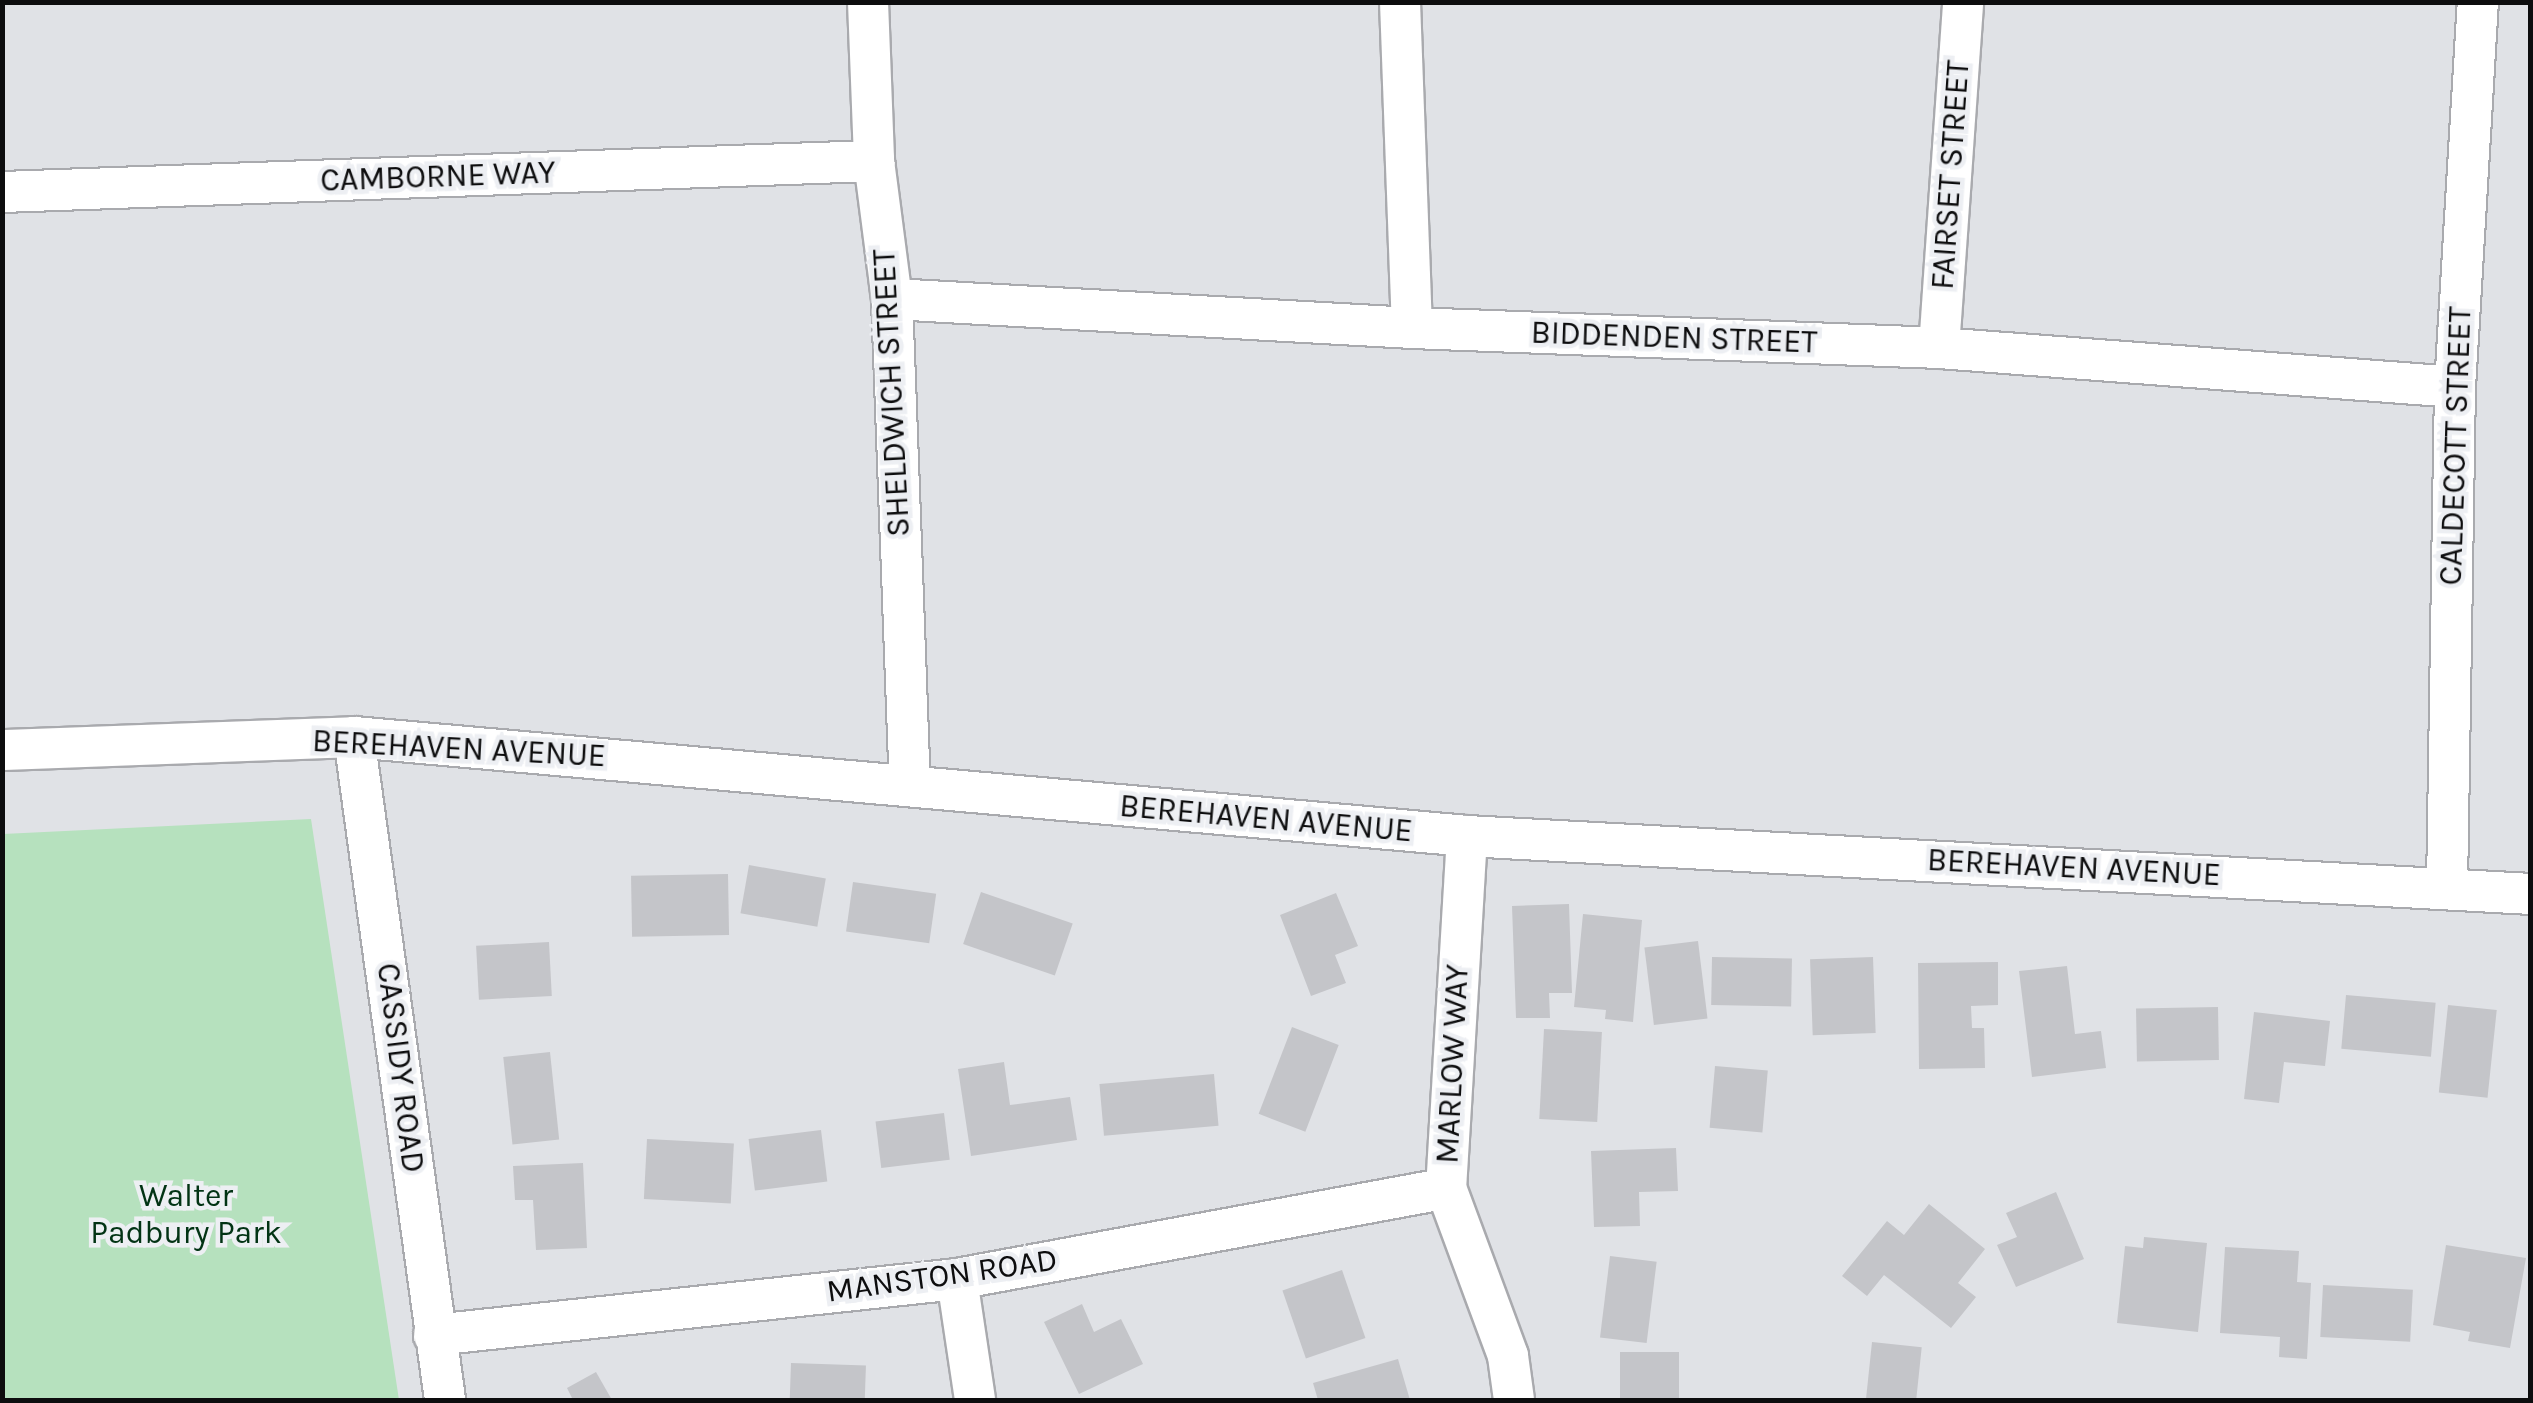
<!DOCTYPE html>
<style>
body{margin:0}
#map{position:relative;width:2533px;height:1403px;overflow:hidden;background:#e0e2e6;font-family:Karla,sans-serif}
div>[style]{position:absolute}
.green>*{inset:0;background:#b6e1be}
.building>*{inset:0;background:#c4c5c9;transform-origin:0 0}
.roads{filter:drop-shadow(2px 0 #a9aaae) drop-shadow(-2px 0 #a9aaae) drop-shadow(0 2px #a9aaae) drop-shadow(0 -2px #a9aaae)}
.minor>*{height:40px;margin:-20px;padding:0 20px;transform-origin:20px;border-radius:20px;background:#fff}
span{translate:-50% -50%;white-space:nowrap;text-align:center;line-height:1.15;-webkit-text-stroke:9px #edeff3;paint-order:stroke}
.street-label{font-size:32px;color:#0d0d0e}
.park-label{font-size:32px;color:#023314}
.frame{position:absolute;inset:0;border:5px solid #0d0d0e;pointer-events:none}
</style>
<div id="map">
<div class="green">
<i style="clip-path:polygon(311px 819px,399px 1400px,3px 1400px,3px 834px)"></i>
</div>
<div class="building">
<i style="left:749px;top:865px;width:78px;height:49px;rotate:10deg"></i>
<i style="left:728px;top:874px;width:61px;height:97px;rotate:89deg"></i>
<i style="left:853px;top:882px;width:84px;height:50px;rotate:8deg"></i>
<i style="left:981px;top:892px;width:97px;height:55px;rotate:19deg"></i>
<i style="clip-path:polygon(1336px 893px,1358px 946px,1335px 955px,1346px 983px,1311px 996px,1280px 915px)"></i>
<i style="clip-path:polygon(1569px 904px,1572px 993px,1549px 993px,1550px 1018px,1516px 1018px,1512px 906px)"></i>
<i style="clip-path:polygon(1583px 914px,1642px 920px,1633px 1022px,1605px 1019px,1606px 1010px,1574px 1007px)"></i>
<i style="left:1698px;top:941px;width:78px;height:54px;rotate:83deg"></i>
<i style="left:549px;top:942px;width:54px;height:73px;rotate:87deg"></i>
<i style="left:1712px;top:957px;width:80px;height:48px;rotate:1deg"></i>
<i style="left:1873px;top:957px;width:76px;height:63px;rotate:88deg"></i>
<i style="clip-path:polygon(1998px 962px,1998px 1005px,1971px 1006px,1972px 1028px,1984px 1028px,1985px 1068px,1919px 1069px,1918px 963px)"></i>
<i style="clip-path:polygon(2067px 966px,2075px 1034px,2101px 1031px,2106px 1068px,2032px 1077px,2019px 971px)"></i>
<i style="left:2346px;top:995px;width:90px;height:54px;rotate:5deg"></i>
<i style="left:2448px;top:1005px;width:49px;height:88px;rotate:6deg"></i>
<i style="left:2218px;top:1007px;width:53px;height:82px;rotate:89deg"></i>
<i style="clip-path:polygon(2254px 1012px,2330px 1021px,2325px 1066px,2284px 1062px,2279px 1103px,2244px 1099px)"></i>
<i style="left:1292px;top:1027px;width:50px;height:93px;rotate:21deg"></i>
<i style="left:1544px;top:1029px;width:58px;height:90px;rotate:3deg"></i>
<i style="left:550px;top:1052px;width:88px;height:47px;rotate:84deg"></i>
<i style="clip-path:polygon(1004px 1062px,1010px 1105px,1070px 1097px,1077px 1140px,971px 1156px,958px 1069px)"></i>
<i style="left:1715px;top:1066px;width:53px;height:62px;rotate:5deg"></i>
<i style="left:1214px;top:1074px;width:52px;height:115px;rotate:85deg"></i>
<i style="left:944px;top:1113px;width:47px;height:69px;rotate:83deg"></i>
<i style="left:821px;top:1130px;width:52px;height:73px;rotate:83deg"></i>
<i style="left:647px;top:1139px;width:87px;height:60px;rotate:3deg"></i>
<i style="clip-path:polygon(1676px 1148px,1678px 1191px,1639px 1192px,1640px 1226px,1594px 1227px,1591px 1151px)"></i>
<i style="clip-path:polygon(583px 1163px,587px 1248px,536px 1250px,533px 1200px,515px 1200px,513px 1166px)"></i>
<i style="clip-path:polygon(2056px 1192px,2084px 1259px,2016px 1287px,1997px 1245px,2017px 1237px,2006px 1213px)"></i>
<i style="clip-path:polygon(1929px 1204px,1985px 1249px,1958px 1283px,1976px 1297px,1951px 1328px,1884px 1275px,1867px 1296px,1842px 1276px,1887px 1221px,1904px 1235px)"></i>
<i style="clip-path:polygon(2144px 1237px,2207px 1243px,2198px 1332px,2117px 1323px,2125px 1246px,2143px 1248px)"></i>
<i style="clip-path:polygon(2446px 1245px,2526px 1258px,2510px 1348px,2468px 1341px,2470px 1332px,2433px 1325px)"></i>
<i style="clip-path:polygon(2225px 1247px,2299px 1251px,2297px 1282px,2311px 1283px,2307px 1359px,2279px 1357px,2280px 1337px,2220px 1333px)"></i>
<i style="left:1610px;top:1256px;width:47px;height:82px;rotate:7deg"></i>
<i style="left:1342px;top:1270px;width:72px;height:63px;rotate:71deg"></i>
<i style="left:2323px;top:1285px;width:90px;height:52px;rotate:3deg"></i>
<i style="clip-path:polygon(1082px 1304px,1094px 1332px,1121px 1319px,1143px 1364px,1079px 1394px,1044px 1322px)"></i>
<i style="left:1872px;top:1342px;width:50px;height:58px;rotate:6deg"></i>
<i style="left:1620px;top:1352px;width:59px;height:48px"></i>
<i style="clip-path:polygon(1398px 1359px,1410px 1400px,1318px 1400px,1313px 1383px)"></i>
<i style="left:791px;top:1363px;width:75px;height:37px;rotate:2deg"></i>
<i style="clip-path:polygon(596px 1372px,612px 1400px,573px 1400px,567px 1388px)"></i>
</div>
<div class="roads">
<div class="minor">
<i style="left:868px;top:2px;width:159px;rotate:87.8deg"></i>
<i style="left:874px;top:161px;width:139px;rotate:82.6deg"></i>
<i style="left:892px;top:299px;width:486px;rotate:87.9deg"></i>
<i style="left:1400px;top:2px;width:326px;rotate:87.9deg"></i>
<i style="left:2px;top:192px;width:873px;rotate:-2.04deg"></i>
<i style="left:892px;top:299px;width:521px;rotate:3.19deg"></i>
<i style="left:1412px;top:328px;width:527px;rotate:2.17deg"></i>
<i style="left:1939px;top:348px;width:517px;rotate:4.32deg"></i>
<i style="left:1939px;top:348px;width:347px;rotate:-86deg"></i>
<i style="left:354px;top:737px;width:669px;rotate:82.18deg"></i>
<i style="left:2px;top:750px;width:352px;rotate:-2.1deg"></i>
<i style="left:354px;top:737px;width:1117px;rotate:5.08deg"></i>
<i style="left:1467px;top:836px;width:1065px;rotate:3.12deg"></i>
<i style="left:1467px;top:836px;width:353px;rotate:93.4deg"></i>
<i style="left:1446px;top:1188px;width:179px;rotate:69.7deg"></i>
<i style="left:1508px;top:1356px;width:44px;rotate:82.2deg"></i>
<i style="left:2447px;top:889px;width:502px;rotate:-89.09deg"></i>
<i style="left:2455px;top:387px;width:386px;rotate:-86.6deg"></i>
<i style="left:957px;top:1279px;width:122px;rotate:81.5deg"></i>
<i style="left:434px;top:1335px;width:526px;rotate:-6.11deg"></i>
<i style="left:957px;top:1279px;width:497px;rotate:-10.5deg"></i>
</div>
</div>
<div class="street-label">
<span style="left:1951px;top:175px;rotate:-86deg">FAIRSET STREET</span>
<span style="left:438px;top:177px;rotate:-2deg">CAMBORNE WAY</span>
<span style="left:1674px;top:338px;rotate:2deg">BIDDENDEN STREET</span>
<span style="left:892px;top:393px;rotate:-93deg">SHELDWICH STREET</span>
<span style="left:2456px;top:446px;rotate:-88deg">CALDECOTT STREET</span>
<span style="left:459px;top:749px;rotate:3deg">BEREHAVEN AVENUE</span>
<span style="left:1266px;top:819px;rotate:5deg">BEREHAVEN AVENUE</span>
<span style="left:2074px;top:868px;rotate:3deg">BEREHAVEN AVENUE</span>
<span style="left:1453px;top:1064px;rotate:-87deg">MARLOW WAY</span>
<span style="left:400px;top:1068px;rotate:83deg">CASSIDY ROAD</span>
<span style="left:942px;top:1276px;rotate:-8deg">MANSTON ROAD</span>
</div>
<div class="park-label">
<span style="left:186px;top:1215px">Walter<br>Padbury Park</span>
</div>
<div class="frame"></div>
</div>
